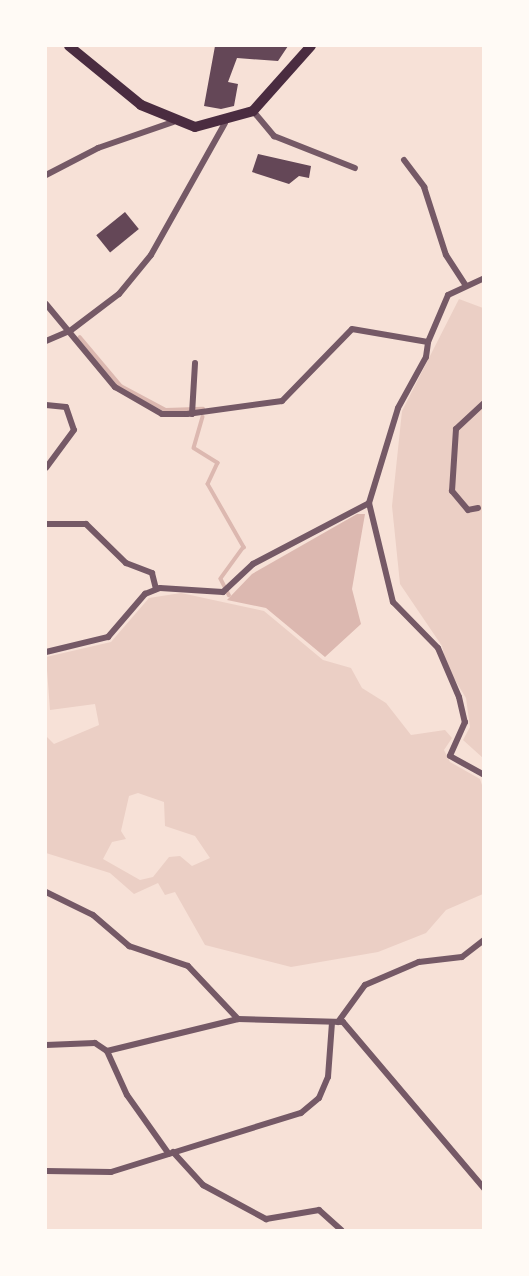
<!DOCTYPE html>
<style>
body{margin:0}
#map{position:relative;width:529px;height:1276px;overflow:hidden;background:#f7e1d7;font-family:"Exo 2",sans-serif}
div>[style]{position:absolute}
.green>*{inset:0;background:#ebcfc5}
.water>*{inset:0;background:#dcb8b0}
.stream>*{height:3.5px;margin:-1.75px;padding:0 1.75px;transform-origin:1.75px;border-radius:1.75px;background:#dcb8b0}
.building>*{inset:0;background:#644757;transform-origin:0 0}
.minor>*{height:6px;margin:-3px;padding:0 3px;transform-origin:3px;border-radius:3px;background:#755966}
.primary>*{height:10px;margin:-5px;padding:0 5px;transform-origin:5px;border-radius:5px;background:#4a2c40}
span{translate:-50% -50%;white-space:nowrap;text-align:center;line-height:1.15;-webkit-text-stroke:7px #fffaf5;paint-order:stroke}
.frame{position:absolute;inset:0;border:47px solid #fffaf5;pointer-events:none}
</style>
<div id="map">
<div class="green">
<i style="clip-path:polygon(459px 299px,483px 308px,483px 758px,463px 740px,470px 727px,466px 698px,447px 667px,442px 646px,400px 584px,392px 506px,402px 411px)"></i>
<i style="clip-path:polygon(evenodd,181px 593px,264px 611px,323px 660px,351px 668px,362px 688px,386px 703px,411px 735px,445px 730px,452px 738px,444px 750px,450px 762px,480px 779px,483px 788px,483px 894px,446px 910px,426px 933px,378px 952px,291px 967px,205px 945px,175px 892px,165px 895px,158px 883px,134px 894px,110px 873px,46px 853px,46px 736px,54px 744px,99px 725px,95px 704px,50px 710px,46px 657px,111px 642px,149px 598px,181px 593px,138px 793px,164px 802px,165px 826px,195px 836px,210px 858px,192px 866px,180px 856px,169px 857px,153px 877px,140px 880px,103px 859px,112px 842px,126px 839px,121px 831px,129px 796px,138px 793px)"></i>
</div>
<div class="water">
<i style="clip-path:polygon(357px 514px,365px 514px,352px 589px,361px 624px,325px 657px,266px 608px,227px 600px,252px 574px)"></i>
</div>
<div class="stream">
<i style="left:80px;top:337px;width:64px;rotate:50.1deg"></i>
<i style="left:121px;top:386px;width:51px;rotate:28.1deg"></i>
<i style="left:166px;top:410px;width:37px;rotate:-2deg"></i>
<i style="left:203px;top:417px;width:32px;rotate:106deg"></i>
<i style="left:194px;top:448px;width:28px;rotate:32deg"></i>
<i style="left:218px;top:463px;width:23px;rotate:115deg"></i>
<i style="left:208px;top:484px;width:73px;rotate:60.3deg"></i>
<i style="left:244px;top:547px;width:39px;rotate:126deg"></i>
<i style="left:221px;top:579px;width:18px;rotate:63deg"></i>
</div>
<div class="building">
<i style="clip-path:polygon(215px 46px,288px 46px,278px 61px,237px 58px,228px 82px,238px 84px,234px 106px,221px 109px,204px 106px)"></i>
<i style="clip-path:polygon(258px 154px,311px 166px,309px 178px,299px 176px,289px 184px,252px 172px)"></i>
<i style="left:125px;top:212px;width:22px;height:37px;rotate:51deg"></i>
</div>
<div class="minor">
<i style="left:253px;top:111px;width:33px;rotate:50deg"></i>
<i style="left:274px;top:136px;width:87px;rotate:21.6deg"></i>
<i style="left:404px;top:160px;width:34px;rotate:53deg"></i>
<i style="left:424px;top:187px;width:71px;rotate:72.1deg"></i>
<i style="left:446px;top:255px;width:35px;rotate:57deg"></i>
<i style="left:46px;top:175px;width:59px;rotate:-27.4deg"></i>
<i style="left:98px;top:148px;width:79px;rotate:-19.1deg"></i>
<i style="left:46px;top:304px;width:108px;rotate:50.3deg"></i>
<i style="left:115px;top:387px;width:54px;rotate:29.9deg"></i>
<i style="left:162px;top:414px;width:25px"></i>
<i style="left:187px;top:414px;width:96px;rotate:-7.8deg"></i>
<i style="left:282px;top:401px;width:100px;rotate:-45.8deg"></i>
<i style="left:352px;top:329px;width:77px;rotate:9.7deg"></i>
<i style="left:428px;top:342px;width:51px;rotate:-66.9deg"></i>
<i style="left:448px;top:295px;width:40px;rotate:-25deg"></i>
<i style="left:46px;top:341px;width:26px;rotate:-23deg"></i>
<i style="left:70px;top:331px;width:61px;rotate:-37.1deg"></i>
<i style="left:119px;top:294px;width:50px;rotate:-50.6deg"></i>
<i style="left:151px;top:255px;width:151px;rotate:-60.7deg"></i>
<i style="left:46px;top:405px;width:20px;rotate:6deg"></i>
<i style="left:66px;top:407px;width:24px;rotate:71deg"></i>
<i style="left:74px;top:430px;width:47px;rotate:126.4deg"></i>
<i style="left:192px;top:414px;width:51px;rotate:-86.6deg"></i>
<i style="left:369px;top:503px;width:102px;rotate:76.4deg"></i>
<i style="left:393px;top:602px;width:64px;rotate:45.6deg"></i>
<i style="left:438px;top:648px;width:53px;rotate:66.8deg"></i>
<i style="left:459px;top:697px;width:26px;rotate:77deg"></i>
<i style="left:465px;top:722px;width:37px;rotate:114deg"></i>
<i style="left:450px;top:756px;width:39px;rotate:29deg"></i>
<i style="left:478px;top:508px;width:10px;rotate:169deg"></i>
<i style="left:468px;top:510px;width:25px;rotate:-130deg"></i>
<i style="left:452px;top:491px;width:62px;rotate:-86.3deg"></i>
<i style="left:456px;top:429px;width:38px;rotate:-43deg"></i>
<i style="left:46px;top:524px;width:40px"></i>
<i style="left:86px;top:524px;width:56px;rotate:44.3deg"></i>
<i style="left:126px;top:563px;width:28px;rotate:21deg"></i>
<i style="left:152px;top:573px;width:16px;rotate:76deg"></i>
<i style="left:46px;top:652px;width:64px;rotate:-13.6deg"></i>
<i style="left:108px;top:637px;width:57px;rotate:-49.3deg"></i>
<i style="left:145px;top:594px;width:16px;rotate:-22deg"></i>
<i style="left:160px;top:588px;width:63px;rotate:3.6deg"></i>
<i style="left:223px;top:592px;width:41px;rotate:-43deg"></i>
<i style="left:253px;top:564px;width:131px;rotate:-27.7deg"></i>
<i style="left:369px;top:503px;width:99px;rotate:-73deg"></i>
<i style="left:398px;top:408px;width:58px;rotate:-61.2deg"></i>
<i style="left:426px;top:357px;width:15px;rotate:-82deg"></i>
<i style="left:46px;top:892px;width:52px;rotate:26.1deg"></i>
<i style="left:93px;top:915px;width:48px;rotate:40.7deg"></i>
<i style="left:129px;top:946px;width:62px;rotate:18.7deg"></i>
<i style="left:188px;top:966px;width:73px;rotate:46.7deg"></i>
<i style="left:338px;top:1022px;width:46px;rotate:-53.9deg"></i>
<i style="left:365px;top:985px;width:59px;rotate:-23.1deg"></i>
<i style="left:419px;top:962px;width:43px;rotate:-6.6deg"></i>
<i style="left:462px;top:957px;width:28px;rotate:-38deg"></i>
<i style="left:46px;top:1045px;width:49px;rotate:-2.3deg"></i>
<i style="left:95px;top:1043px;width:14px;rotate:34deg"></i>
<i style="left:107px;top:1051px;width:48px;rotate:65.6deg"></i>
<i style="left:127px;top:1095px;width:72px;rotate:54.6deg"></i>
<i style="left:107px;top:1051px;width:135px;rotate:-13.7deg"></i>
<i style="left:238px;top:1019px;width:105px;rotate:1.6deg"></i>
<i style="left:343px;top:1022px;width:218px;rotate:49.7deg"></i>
<i style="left:173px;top:1152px;width:45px;rotate:47.7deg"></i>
<i style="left:203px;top:1185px;width:72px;rotate:28.4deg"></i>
<i style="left:266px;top:1219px;width:54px;rotate:-9.6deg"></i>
<i style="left:319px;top:1210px;width:30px;rotate:42deg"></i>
<i style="left:46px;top:1171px;width:65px;rotate:0.9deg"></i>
<i style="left:111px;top:1172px;width:199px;rotate:-17.3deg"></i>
<i style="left:301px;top:1113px;width:23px;rotate:-40deg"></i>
<i style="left:319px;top:1098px;width:23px;rotate:-67deg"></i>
<i style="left:328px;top:1077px;width:54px;rotate:-85.8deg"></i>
</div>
<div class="primary">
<i style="left:69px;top:46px;width:93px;rotate:39.3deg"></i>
<i style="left:141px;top:105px;width:58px;rotate:22.2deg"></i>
<i style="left:195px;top:127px;width:60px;rotate:-15.4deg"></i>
<i style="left:253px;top:111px;width:87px;rotate:-48.3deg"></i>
</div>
<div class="frame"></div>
</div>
